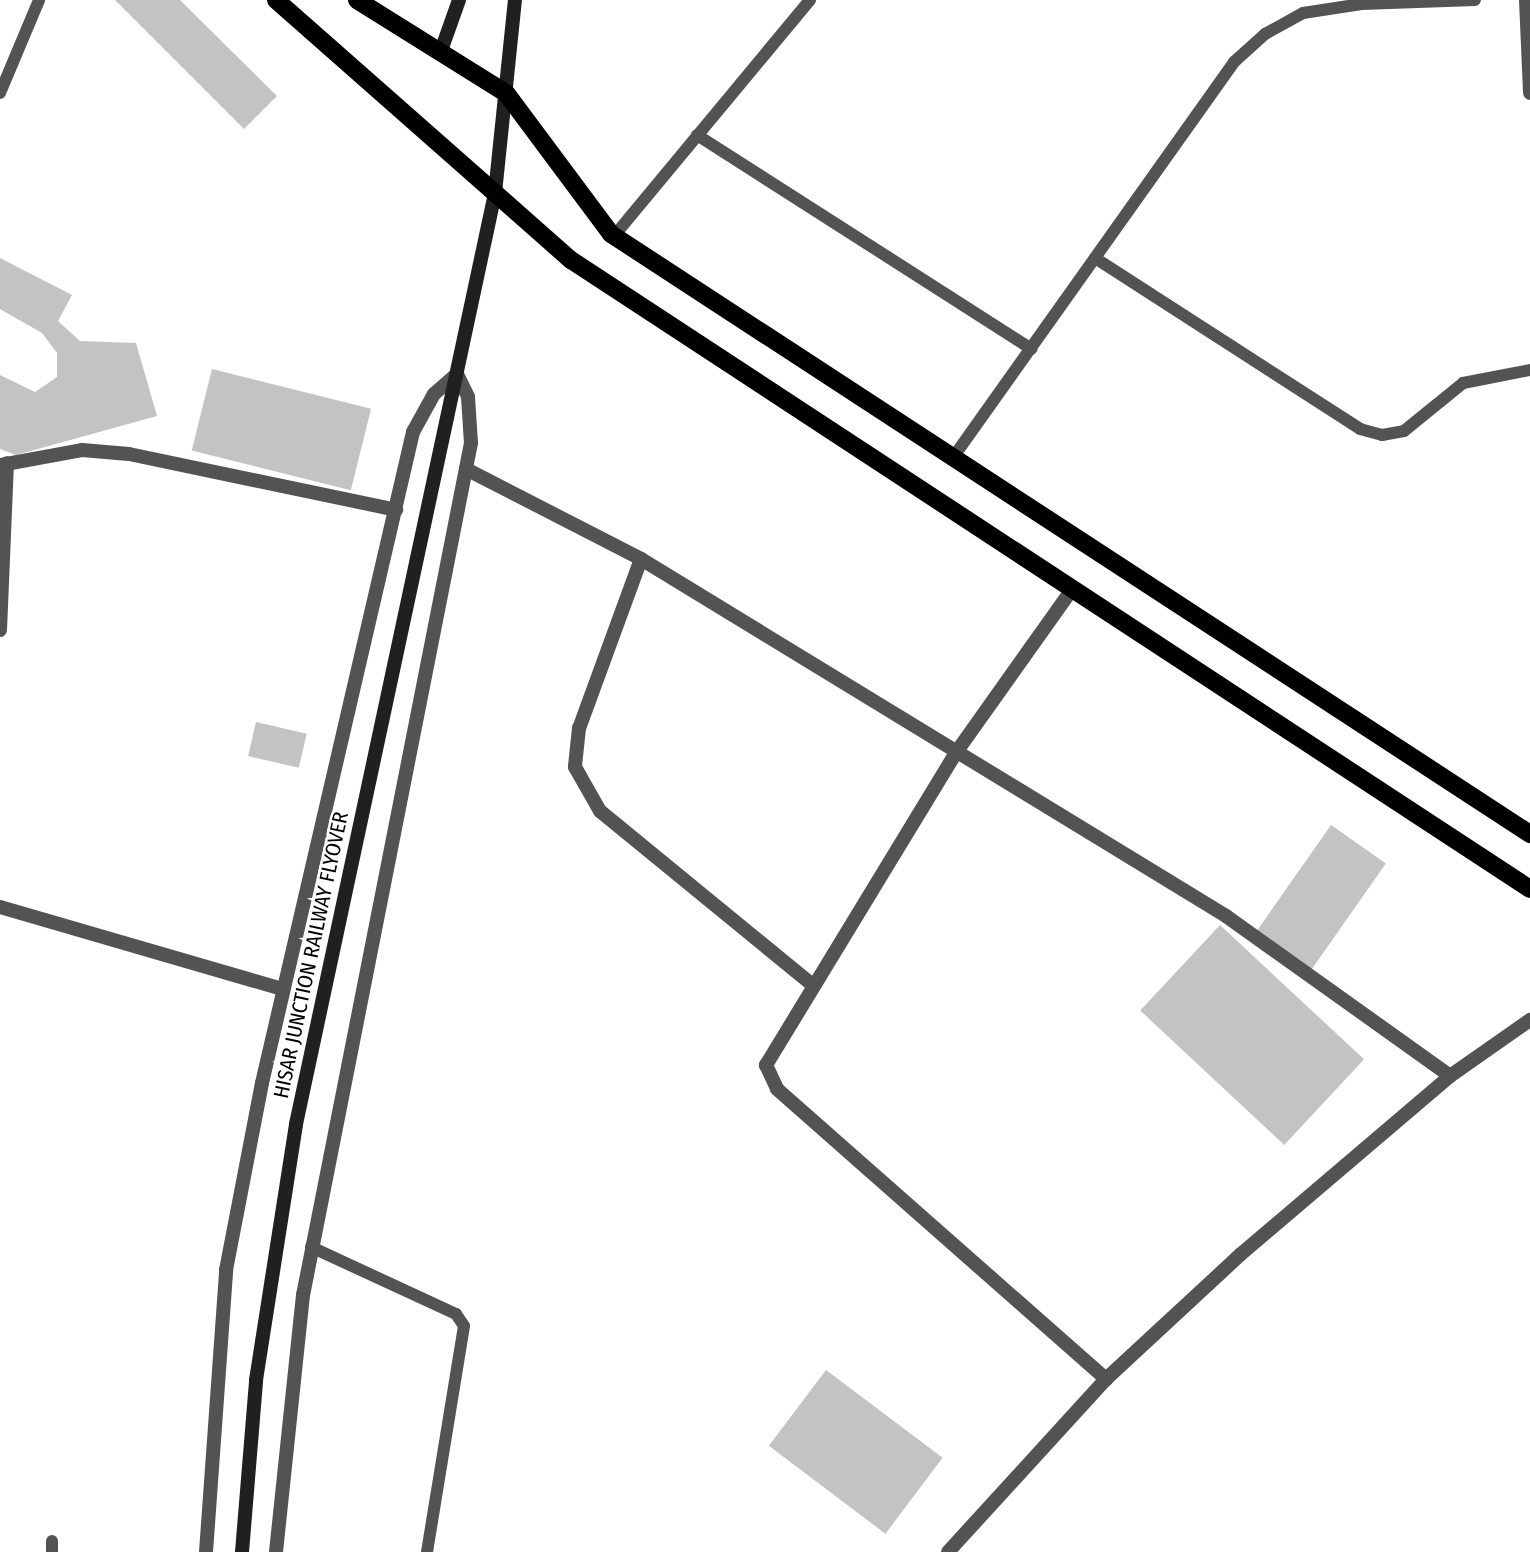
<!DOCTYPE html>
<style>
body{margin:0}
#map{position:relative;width:1530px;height:1552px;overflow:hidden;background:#fff;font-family:"Fira Sans Condensed",sans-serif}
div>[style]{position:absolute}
.building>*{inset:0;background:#c3c3c3;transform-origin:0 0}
.lane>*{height:12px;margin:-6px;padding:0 6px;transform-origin:6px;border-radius:6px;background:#535353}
.street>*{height:14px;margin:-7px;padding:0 7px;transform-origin:7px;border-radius:7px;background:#535353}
.secondary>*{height:14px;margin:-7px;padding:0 7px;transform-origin:7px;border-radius:7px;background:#202020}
.primary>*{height:18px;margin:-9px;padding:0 9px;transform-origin:9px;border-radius:9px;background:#000}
span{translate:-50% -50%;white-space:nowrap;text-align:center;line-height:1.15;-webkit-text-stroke:5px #fff;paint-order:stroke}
.street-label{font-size:21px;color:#000}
</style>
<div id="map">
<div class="building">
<i style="clip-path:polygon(115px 0,180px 0,277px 96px,244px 129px)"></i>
<i style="clip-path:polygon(0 258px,72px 295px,58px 321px,80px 341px,136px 343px,157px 416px,16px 455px,0 449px,0 375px,35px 392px,57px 377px,57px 353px,42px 333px,0 309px)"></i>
<i style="left:212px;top:369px;width:164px;height:84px;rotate:14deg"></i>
<i style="left:256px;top:722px;width:52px;height:35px;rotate:13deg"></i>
<i style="left:1331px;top:825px;width:67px;height:132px;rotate:35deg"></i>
<i style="left:1220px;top:925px;width:197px;height:117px;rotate:43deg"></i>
<i style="left:826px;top:1370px;width:146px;height:95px;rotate:37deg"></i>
</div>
<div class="lane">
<i style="left:0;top:93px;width:101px;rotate:-67.2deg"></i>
<i style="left:697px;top:135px;width:397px;rotate:32.6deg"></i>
<i style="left:614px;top:236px;width:307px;rotate:-50.3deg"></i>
<i style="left:1095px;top:258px;width:315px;rotate:32.8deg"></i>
<i style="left:1360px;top:429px;width:23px;rotate:15deg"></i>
<i style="left:1382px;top:435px;width:22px;rotate:-10deg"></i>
<i style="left:1404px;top:431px;width:76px;rotate:-39.1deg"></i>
<i style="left:1463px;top:383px;width:68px;rotate:-11deg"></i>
<i style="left:952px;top:459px;width:487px;rotate:-54.6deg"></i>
<i style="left:1234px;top:62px;width:42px;rotate:-42.1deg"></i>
<i style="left:1265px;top:34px;width:43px;rotate:-28.9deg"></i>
<i style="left:1303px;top:13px;width:59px;rotate:-8.8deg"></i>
<i style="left:1361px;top:4px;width:114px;rotate:-2deg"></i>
<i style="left:311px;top:1247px;width:160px;rotate:24.8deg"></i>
<i style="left:456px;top:1314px;width:14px;rotate:56deg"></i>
<i style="left:464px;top:1326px;width:229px;rotate:99.3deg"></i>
<i style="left:52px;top:1552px;width:11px;rotate:-90deg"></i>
</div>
<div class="street">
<i style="left:1526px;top:0;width:93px;rotate:87.5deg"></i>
<i style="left:0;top:465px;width:83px;rotate:-10.4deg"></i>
<i style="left:82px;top:450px;width:47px;rotate:4.9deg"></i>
<i style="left:129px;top:454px;width:273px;rotate:11.8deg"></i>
<i style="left:466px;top:469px;width:197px;rotate:27.2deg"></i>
<i style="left:641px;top:559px;width:685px;rotate:31.39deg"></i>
<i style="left:1226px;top:916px;width:275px;rotate:35.5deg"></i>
<i style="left:641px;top:559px;width:180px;rotate:110.1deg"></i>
<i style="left:579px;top:728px;width:39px;rotate:96deg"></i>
<i style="left:575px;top:767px;width:51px;rotate:60.4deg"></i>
<i style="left:600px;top:811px;width:273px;rotate:39.3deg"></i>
<i style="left:1073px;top:588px;width:200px;rotate:125.4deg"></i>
<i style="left:957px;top:751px;width:368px;rotate:121.3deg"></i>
<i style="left:766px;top:1065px;width:26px;rotate:65deg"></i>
<i style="left:777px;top:1089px;width:439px;rotate:41.4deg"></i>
<i style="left:0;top:630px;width:167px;rotate:-87.6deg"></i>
<i style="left:0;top:907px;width:295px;rotate:16.2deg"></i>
<i style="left:206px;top:1552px;width:283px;rotate:-85.9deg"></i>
<i style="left:226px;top:1270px;width:190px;rotate:-79.1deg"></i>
<i style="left:262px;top:1083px;width:668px;rotate:-76.94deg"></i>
<i style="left:413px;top:432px;width:43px;rotate:-61.1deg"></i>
<i style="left:434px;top:394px;width:30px;rotate:-41deg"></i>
<i style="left:457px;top:374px;width:25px;rotate:64deg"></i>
<i style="left:468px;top:397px;width:46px;rotate:86.3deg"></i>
<i style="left:471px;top:443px;width:868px;rotate:101.15deg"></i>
<i style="left:303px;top:1295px;width:258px;rotate:96deg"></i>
<i style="left:948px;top:1552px;width:234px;rotate:-47.6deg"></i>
<i style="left:1106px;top:1379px;width:184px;rotate:-42.8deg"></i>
<i style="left:1241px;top:1254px;width:275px;rotate:-40.4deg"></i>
<i style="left:1450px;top:1076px;width:98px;rotate:-35deg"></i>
</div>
<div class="secondary">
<i style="left:442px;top:48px;width:51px;rotate:-70.5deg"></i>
<i style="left:242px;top:1552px;width:173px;rotate:-85.3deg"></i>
<i style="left:256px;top:1380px;width:259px;rotate:-81.1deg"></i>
<i style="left:296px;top:1124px;width:952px;rotate:-77.93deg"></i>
<i style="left:495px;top:193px;width:194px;rotate:-84.1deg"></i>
</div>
<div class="primary">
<i style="left:276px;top:0;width:393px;rotate:41.4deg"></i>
<i style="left:571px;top:260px;width:1147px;rotate:33.26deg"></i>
<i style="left:357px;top:0;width:176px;rotate:32deg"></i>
<i style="left:506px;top:93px;width:176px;rotate:53.3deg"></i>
<i style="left:611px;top:234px;width:1098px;rotate:33.14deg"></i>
</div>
<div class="street-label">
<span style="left:311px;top:955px;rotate:-78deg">HISAR JUNCTION RAILWAY FLYOVER</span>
</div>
</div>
